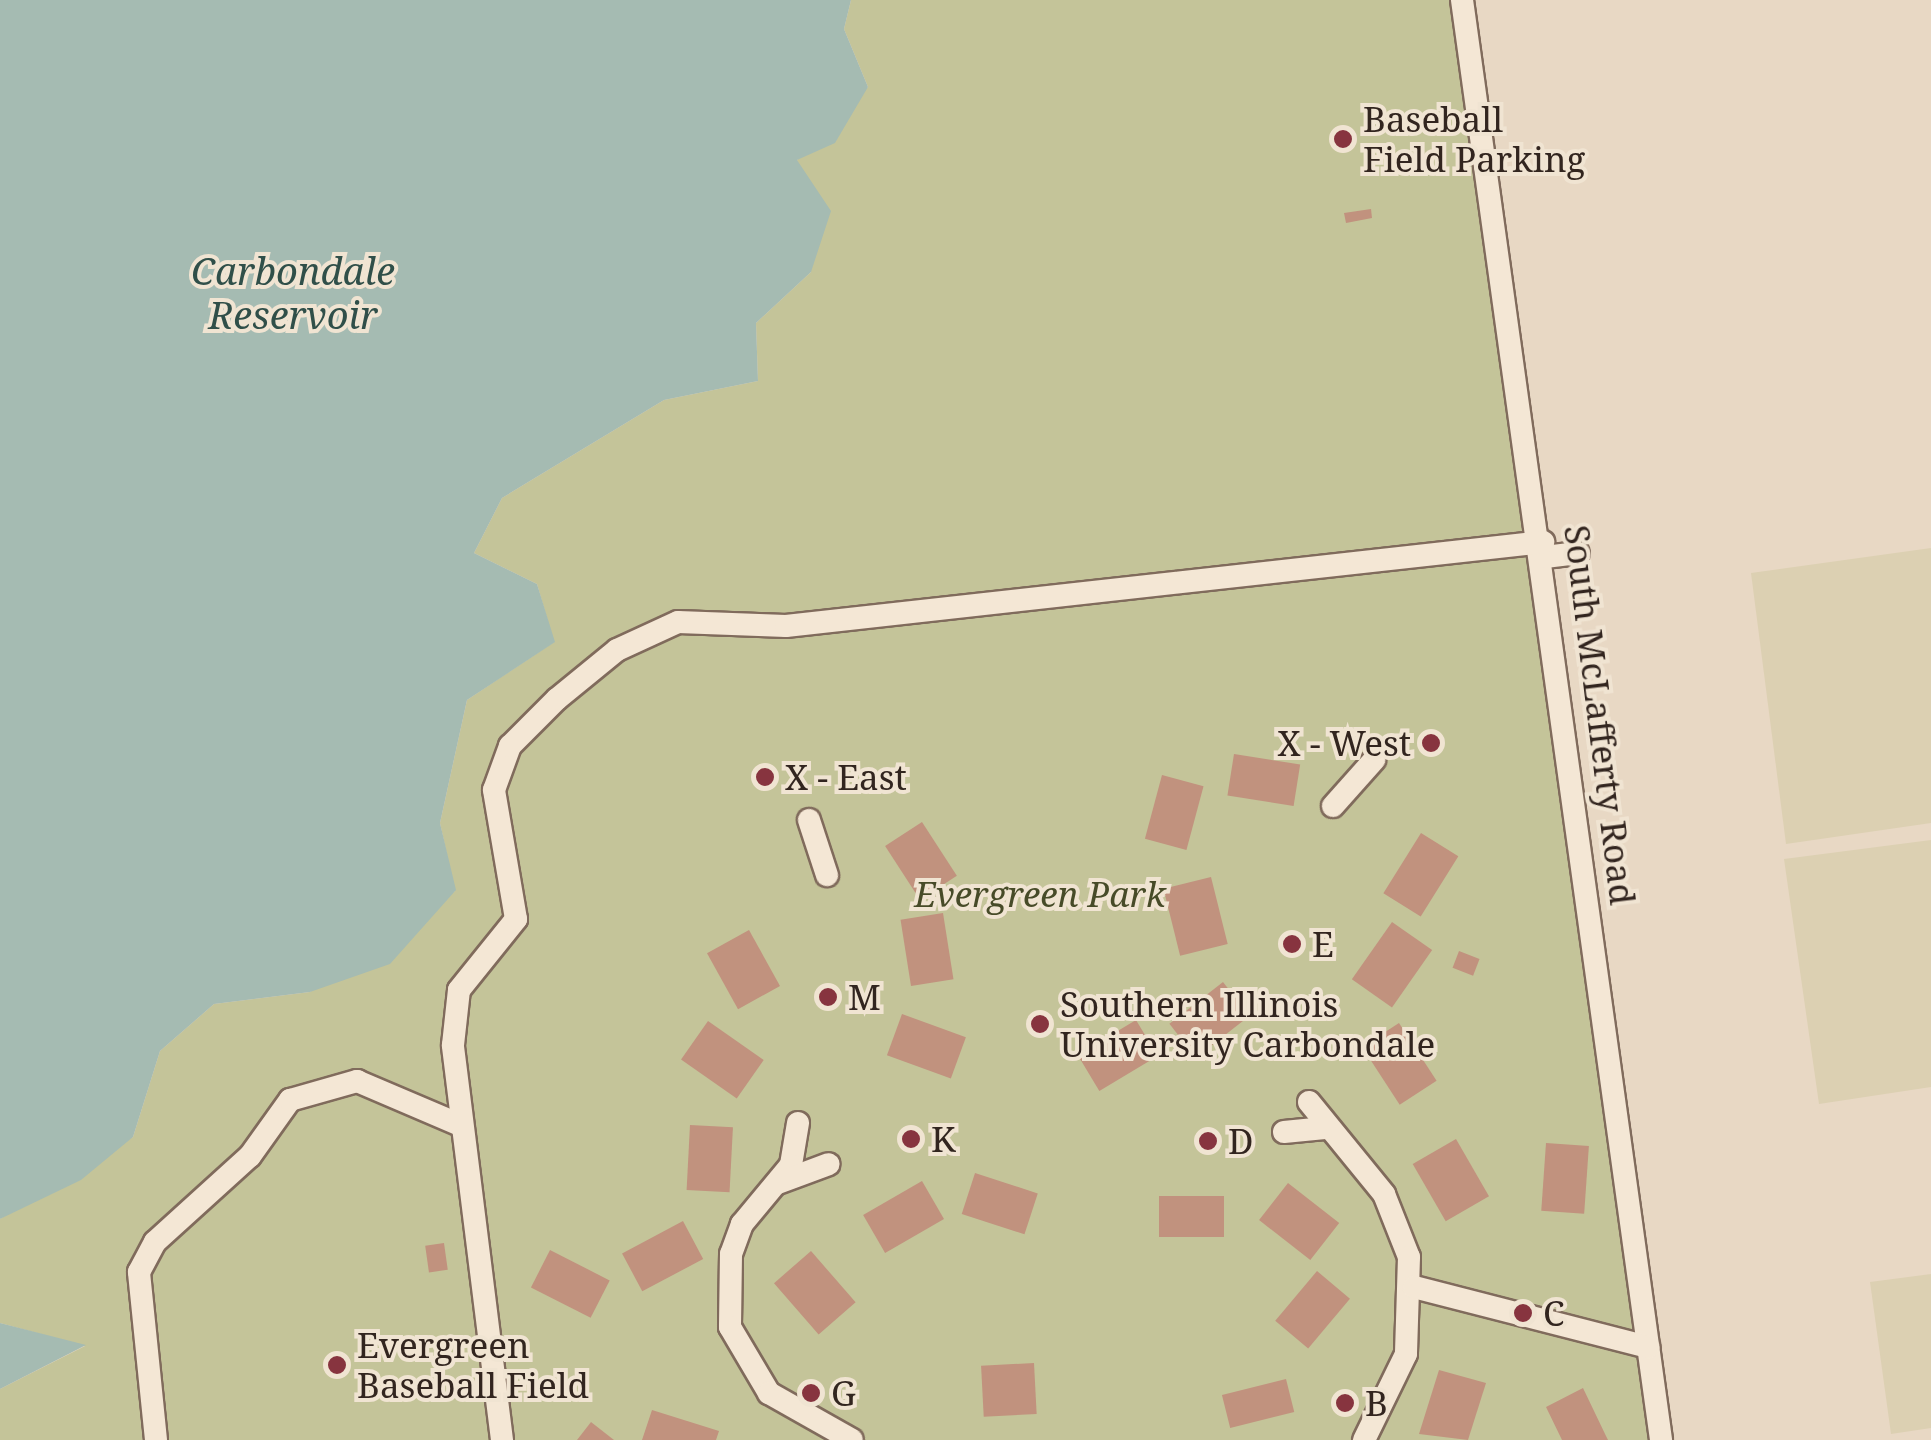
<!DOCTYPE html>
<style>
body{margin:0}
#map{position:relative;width:1931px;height:1440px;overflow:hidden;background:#e8d8c4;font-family:"Noto Serif",serif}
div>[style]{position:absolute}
.farmland>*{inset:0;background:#dcd0b2}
.green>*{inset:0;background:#c4c499}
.water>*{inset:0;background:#a5bbb2}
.building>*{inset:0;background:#c1927e;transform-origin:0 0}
.roads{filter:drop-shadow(2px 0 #806b5c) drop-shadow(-2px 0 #806b5c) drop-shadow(0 2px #806b5c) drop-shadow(0 -2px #806b5c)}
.minor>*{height:22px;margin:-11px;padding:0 11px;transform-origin:11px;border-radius:11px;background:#f4e7d5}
.dots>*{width:28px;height:28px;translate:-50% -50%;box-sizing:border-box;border:5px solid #f0e4d2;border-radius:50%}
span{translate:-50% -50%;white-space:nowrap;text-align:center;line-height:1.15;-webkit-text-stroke:8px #f0e4d2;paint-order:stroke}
.poi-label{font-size:35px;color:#32251f}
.left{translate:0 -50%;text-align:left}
.right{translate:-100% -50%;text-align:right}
.street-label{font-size:35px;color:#32251f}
.park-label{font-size:35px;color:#474b28;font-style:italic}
.water-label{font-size:38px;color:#304f49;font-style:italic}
</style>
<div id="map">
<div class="farmland">
<i style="clip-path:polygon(1931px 548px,1931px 823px,1786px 844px,1751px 573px)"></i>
<i style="clip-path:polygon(1931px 840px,1931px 1087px,1819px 1104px,1784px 859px)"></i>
<i style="clip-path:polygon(1931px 1274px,1931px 1428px,1891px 1434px,1870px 1282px)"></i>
</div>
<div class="green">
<i style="clip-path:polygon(851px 0,1461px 0,1661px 1440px,0 1440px,0 1389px,85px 1346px,0 1323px,0 1219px,133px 1137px,160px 1051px,214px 1004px,310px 992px,455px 891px,440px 823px,467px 700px,554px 642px,537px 584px,474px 553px,502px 498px,664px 400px,758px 381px,756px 323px,811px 272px,797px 160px,868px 87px,844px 29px)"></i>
</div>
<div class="water">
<i style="clip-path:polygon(0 0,851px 0,844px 29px,868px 87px,835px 143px,797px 160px,831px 211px,811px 272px,756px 323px,758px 381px,664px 400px,502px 498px,474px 553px,537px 584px,555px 642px,467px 700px,440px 823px,456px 890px,390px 964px,310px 992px,214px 1004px,160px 1051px,133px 1137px,81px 1180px,0 1219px)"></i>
<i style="clip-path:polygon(0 1323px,86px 1345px,0 1389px)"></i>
</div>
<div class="building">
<i style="clip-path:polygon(1371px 209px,1372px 218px,1346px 223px,1344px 213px)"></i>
<i style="left:1234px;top:754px;width:67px;height:42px;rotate:9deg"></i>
<i style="left:1162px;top:775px;width:43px;height:66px;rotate:15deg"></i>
<i style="left:922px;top:822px;width:64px;height:44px;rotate:57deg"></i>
<i style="left:1421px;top:833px;width:44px;height:71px;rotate:32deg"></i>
<i style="left:1211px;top:877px;width:69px;height:49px;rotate:76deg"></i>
<i style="left:943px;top:913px;width:67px;height:43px;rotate:81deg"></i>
<i style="left:1392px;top:922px;width:49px;height:70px;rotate:35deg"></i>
<i style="left:749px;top:930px;width:64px;height:48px;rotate:61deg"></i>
<i style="left:1459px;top:951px;width:22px;height:18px;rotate:21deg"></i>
<i style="left:1223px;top:982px;width:43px;height:68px;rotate:52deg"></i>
<i style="left:902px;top:1014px;width:68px;height:44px;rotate:20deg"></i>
<i style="left:1136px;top:1020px;width:42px;height:68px;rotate:59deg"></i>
<i style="left:708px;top:1021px;width:68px;height:47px;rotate:35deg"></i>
<i style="left:1399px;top:1023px;width:69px;height:44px;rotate:57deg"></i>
<i style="left:690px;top:1125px;width:43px;height:65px;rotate:3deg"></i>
<i style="left:1456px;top:1139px;width:66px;height:50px;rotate:60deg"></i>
<i style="left:1546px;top:1143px;width:43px;height:68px;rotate:4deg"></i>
<i style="left:975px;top:1173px;width:66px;height:43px;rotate:18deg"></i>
<i style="left:922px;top:1181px;width:44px;height:68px;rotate:60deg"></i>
<i style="left:1288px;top:1183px;width:65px;height:47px;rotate:38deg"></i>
<i style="left:1159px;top:1196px;width:65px;height:41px"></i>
<i style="left:683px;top:1221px;width:43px;height:69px;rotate:62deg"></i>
<i style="left:444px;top:1243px;width:27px;height:19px;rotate:82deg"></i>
<i style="left:550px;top:1250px;width:67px;height:42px;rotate:27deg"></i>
<i style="left:811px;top:1251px;width:68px;height:49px;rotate:49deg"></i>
<i style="left:1317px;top:1271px;width:43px;height:65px;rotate:40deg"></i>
<i style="left:1034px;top:1363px;width:51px;height:53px;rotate:87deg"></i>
<i style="clip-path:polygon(1439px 1370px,1486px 1383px,1468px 1440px,1419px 1434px)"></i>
<i style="left:1286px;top:1379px;width:34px;height:66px;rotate:76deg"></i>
<i style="clip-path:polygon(1583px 1388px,1606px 1436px,1608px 1440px,1562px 1440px,1546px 1407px)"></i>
<i style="clip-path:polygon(652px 1410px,719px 1431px,716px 1440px,642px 1440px)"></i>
<i style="clip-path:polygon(591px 1422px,614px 1440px,577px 1440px)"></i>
</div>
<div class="roads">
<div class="minor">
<i style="left:1462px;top:0;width:1454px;rotate:82.13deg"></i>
<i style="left:1545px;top:557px;width:33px;rotate:-7deg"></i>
<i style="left:1333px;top:806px;width:62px;rotate:-48.3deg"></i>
<i style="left:809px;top:820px;width:58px;rotate:71.9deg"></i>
<i style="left:1309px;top:1102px;width:119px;rotate:50.8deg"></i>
<i style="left:1384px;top:1194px;width:68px;rotate:68.4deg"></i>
<i style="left:1409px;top:1257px;width:97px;rotate:91.8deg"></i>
<i style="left:1406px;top:1354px;width:96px;rotate:116deg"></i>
<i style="left:798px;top:1123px;width:43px;rotate:99.5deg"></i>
<i style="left:791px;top:1165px;width:77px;rotate:129.7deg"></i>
<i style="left:742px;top:1224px;width:32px;rotate:110deg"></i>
<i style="left:731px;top:1254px;width:73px;rotate:90.8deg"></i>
<i style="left:730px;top:1327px;width:77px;rotate:59.4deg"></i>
<i style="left:769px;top:1393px;width:95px;rotate:29.5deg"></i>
<i style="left:1284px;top:1132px;width:41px;rotate:-5.6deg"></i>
<i style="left:778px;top:1183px;width:54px;rotate:-20.4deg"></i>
<i style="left:1414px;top:1287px;width:242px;rotate:14.4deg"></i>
<i style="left:156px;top:1440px;width:169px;rotate:-95.8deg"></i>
<i style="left:139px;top:1272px;width:34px;rotate:-62deg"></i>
<i style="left:155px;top:1242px;width:128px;rotate:-42.2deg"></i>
<i style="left:250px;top:1156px;width:69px;rotate:-54.5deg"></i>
<i style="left:290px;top:1100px;width:70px;rotate:-15.8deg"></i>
<i style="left:357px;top:1081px;width:110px;rotate:23.1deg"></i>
<i style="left:502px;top:1440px;width:398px;rotate:-97.1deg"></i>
<i style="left:453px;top:1045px;width:55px;rotate:-83.8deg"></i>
<i style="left:459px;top:990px;width:91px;rotate:-51.2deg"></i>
<i style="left:516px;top:919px;width:131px;rotate:-99.7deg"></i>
<i style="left:494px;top:790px;width:47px;rotate:-70deg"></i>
<i style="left:510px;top:746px;width:66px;rotate:-45deg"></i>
<i style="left:557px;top:699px;width:77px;rotate:-39.2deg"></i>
<i style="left:617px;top:650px;width:67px;rotate:-24.7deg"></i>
<i style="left:678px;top:622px;width:108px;rotate:2.1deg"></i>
<i style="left:786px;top:626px;width:762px;rotate:-6.33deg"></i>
</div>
</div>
<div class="dots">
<i style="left:1343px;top:139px;background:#87343f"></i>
<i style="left:1431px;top:743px;background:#87343f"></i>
<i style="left:765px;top:777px;background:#87343f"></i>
<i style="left:1292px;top:944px;background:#87343f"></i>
<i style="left:828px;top:997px;background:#87343f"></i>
<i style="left:1040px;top:1024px;background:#87343f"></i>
<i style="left:911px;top:1139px;background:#87343f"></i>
<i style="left:1208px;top:1141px;background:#87343f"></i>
<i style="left:1523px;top:1313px;background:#87343f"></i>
<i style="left:337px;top:1365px;background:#87343f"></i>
<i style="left:811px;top:1393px;background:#87343f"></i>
<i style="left:1345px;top:1403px;background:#87343f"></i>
</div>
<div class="poi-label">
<span class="left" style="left:1363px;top:139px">Baseball<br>Field Parking</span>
<span class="right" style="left:1411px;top:743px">X - West</span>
<span class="left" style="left:785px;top:777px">X - East</span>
<span class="left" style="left:1312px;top:944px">E</span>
<span class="left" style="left:848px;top:997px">M</span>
<span class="left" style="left:1060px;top:1024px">Southern Illinois<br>University Carbondale</span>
<span class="left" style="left:931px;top:1139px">K</span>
<span class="left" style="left:1228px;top:1141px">D</span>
<span class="left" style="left:1543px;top:1313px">C</span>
<span class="left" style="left:357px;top:1365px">Evergreen<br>Baseball Field</span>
<span class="left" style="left:831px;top:1393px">G</span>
<span class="left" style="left:1365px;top:1403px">B</span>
</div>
<div class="street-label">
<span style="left:1600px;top:715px;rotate:83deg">South McLafferty Road</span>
</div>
<div class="park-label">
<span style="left:1040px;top:894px">Evergreen Park</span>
</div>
<div class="water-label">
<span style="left:293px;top:293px">Carbondale<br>Reservoir</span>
</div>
</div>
